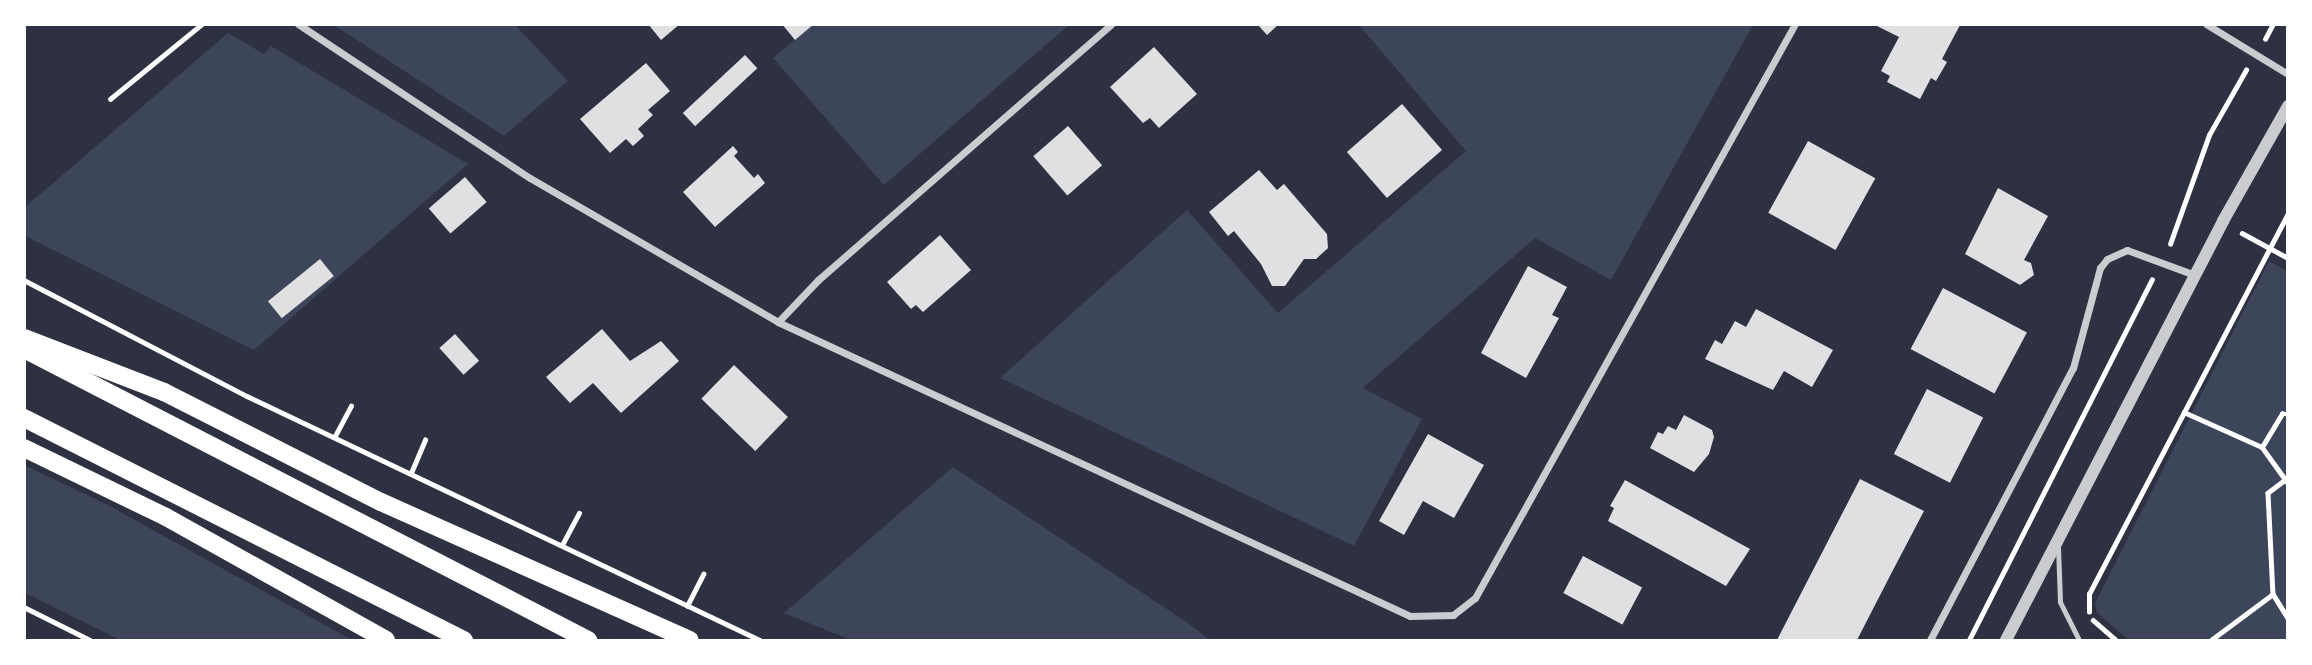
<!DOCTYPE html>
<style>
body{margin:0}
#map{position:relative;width:2312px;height:665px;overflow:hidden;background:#2d3142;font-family:"Fira Sans Condensed",sans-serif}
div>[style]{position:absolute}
.green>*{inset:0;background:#3c4559}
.building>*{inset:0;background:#e0e0e3;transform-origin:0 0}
.path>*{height:4.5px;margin:-2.25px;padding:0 2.25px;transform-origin:2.25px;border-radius:2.25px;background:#fff}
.service>*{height:5px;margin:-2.5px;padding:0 2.5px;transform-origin:2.5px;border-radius:2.5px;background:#caccd0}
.minor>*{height:7px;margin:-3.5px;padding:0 3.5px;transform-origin:3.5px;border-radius:3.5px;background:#caccd0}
.tertiary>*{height:12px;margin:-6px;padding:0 6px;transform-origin:6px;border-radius:6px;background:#caccd0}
.primary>*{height:18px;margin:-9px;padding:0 9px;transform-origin:9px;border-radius:9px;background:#fff}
span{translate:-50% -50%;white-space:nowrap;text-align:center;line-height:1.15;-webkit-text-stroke:7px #fff;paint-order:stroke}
.frame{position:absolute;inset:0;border:26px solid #fff;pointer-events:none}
</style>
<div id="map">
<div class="green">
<i style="clip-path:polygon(334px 25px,515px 25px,568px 81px,504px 136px)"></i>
<i style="clip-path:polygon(812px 25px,1069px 25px,884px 185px,773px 58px)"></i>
<i style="clip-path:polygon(1359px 25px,1753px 25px,1611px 280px,1535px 238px,1363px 388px,1422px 419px,1354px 546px,1000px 378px,1187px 210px,1278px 313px,1466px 151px)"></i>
<i style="clip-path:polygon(228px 33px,264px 54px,271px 46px,468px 164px,254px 350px,25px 236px,24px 208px)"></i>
<i style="clip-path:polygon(2269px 261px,2287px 271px,2287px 640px,2129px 640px,2097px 613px,2095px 603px)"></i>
<i style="clip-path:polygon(24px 465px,108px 505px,352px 640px,120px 640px,31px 596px,25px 593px)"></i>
<i style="clip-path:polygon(953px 467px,1188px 623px,1210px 640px,851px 640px,784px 613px)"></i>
</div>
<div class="building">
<i style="clip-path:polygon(648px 24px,680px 24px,661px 40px)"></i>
<i style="clip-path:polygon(782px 24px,814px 24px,795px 40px)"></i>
<i style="clip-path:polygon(1257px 24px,1279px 24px,1267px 35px)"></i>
<i style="clip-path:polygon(1873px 24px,1960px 25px,1942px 59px,1947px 62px,1936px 81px,1931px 78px,1920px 99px,1887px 82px,1890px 76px,1881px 71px,1899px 37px)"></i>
<i style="clip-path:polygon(1154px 47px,1197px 94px,1159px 128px,1150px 118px,1143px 123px,1110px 87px)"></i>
<i style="left:745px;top:55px;width:18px;height:85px;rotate:47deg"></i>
<i style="clip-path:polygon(646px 63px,670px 91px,648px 110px,653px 115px,638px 129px,644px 136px,633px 146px,626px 139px,610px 153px,580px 119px)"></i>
<i style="left:1402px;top:104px;width:61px;height:73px;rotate:49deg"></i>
<i style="left:1068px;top:126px;width:52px;height:46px;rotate:49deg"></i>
<i style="left:1808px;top:141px;width:77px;height:82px;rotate:29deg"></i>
<i style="clip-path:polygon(733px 146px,738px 152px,734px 156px,754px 178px,758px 174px,765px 183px,715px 227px,683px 192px)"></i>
<i style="clip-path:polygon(1259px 170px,1277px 190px,1284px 184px,1327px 234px,1328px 248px,1316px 259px,1304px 259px,1285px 286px,1272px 286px,1261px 264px,1234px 231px,1228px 236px,1209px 212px)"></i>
<i style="left:465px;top:177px;width:33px;height:48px;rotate:49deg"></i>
<i style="clip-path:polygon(1998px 188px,2048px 216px,2024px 260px,2031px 263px,2034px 275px,2020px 285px,1965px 254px)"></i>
<i style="clip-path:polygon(940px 235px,971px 270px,923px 312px,916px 305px,911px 309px,887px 282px)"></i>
<i style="left:320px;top:259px;width:22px;height:67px;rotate:51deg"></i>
<i style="clip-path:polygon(1528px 266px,1567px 287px,1552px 315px,1559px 318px,1526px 378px,1481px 353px)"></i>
<i style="left:1943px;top:288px;width:95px;height:69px;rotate:28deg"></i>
<i style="clip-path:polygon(1756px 309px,1833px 350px,1812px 387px,1784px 371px,1773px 390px,1705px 359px,1715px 340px,1722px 344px,1735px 321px,1746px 327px)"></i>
<i style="clip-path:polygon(602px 329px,630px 361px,661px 341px,679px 361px,621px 413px,593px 383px,570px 403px,546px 377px)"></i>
<i style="left:455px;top:334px;width:36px;height:21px;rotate:48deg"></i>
<i style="left:734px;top:365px;width:75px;height:47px;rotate:44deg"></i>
<i style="left:1927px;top:389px;width:63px;height:73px;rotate:27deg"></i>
<i style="clip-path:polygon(1684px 415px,1712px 430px,1714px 437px,1709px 454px,1694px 472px,1650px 448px,1658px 432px,1663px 434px,1668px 426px,1676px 430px)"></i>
<i style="clip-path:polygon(1428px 434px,1484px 465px,1454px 518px,1423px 501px,1404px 535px,1379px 521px)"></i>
<i style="clip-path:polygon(1860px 479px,1924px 511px,1892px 572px,1857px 640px,1777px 640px)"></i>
<i style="clip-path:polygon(1625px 480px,1750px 549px,1726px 586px,1608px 521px,1614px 508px,1610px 506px)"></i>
<i style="left:1583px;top:556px;width:67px;height:42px;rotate:28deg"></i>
</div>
<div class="path">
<i style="left:2265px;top:39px;width:17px;rotate:-62deg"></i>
<i style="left:110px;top:99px;width:119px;rotate:-39.2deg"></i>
<i style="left:2242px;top:233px;width:52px;rotate:28.5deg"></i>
<i style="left:2170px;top:244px;width:116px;rotate:-70.3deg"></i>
<i style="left:2209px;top:135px;width:75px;rotate:-60.4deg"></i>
<i style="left:24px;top:280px;width:251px;rotate:27.5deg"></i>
<i style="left:247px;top:396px;width:568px;rotate:25.44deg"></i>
<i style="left:2184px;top:412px;width:85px;rotate:24.2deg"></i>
<i style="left:2262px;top:447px;width:44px;rotate:54.2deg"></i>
<i style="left:335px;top:436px;width:34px;rotate:-62deg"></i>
<i style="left:2262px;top:447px;width:39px;rotate:-59deg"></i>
<i style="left:2282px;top:414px;width:6px"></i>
<i style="left:411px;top:473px;width:36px;rotate:-67deg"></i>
<i style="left:2288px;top:478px;width:25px;rotate:143deg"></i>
<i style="left:2268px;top:493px;width:101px;rotate:87.2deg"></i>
<i style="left:2273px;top:594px;width:28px;rotate:58deg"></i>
<i style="left:562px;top:545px;width:36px;rotate:-62deg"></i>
<i style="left:687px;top:606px;width:36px;rotate:-63deg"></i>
<i style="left:24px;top:607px;width:74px;rotate:26.6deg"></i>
<i style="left:2089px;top:612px;width:18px;rotate:-90deg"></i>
<i style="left:2089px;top:594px;width:430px;rotate:-62.4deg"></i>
<i style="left:2093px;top:620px;width:30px;rotate:41deg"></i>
<i style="left:1969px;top:640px;width:404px;rotate:-63.1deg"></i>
<i style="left:2211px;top:640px;width:77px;rotate:-36.6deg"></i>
</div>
<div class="service">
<i style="left:2058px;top:547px;width:55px;rotate:87.9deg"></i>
<i style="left:2060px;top:602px;width:42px;rotate:63.4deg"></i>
</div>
<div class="minor">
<i style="left:298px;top:24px;width:278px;rotate:33.6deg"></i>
<i style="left:530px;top:178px;width:287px;rotate:30.1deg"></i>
<i style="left:778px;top:322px;width:697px;rotate:24.95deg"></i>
<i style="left:1410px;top:616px;width:43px;rotate:-1.3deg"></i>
<i style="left:1453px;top:615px;width:28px;rotate:-38deg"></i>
<i style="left:1475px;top:598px;width:657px;rotate:-60.86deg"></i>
<i style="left:2206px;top:24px;width:96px;rotate:31.4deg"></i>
<i style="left:778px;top:322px;width:58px;rotate:-46.4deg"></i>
<i style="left:818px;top:280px;width:389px;rotate:-41.1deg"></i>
<i style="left:1930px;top:640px;width:307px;rotate:-62.3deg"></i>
<i style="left:2073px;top:368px;width:104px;rotate:-74.9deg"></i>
<i style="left:2100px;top:268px;width:11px;rotate:-52deg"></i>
<i style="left:2107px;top:259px;width:22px;rotate:-24deg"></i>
<i style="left:2127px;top:250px;width:72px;rotate:20.2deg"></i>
</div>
<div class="tertiary">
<i style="left:2006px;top:640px;width:472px;rotate:-62.6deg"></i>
<i style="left:2223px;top:221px;width:132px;rotate:-60.5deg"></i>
</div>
<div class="primary">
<i style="left:24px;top:338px;width:150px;rotate:21.1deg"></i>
<i style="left:164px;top:392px;width:243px;rotate:26.9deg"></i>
<i style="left:381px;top:502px;width:338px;rotate:24.1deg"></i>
<i style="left:24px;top:349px;width:635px;rotate:27.29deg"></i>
<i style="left:24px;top:418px;width:493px;rotate:26.8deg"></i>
<i style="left:24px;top:448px;width:158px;rotate:25.9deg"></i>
<i style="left:166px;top:517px;width:252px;rotate:29.2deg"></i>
</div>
<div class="frame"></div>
</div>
